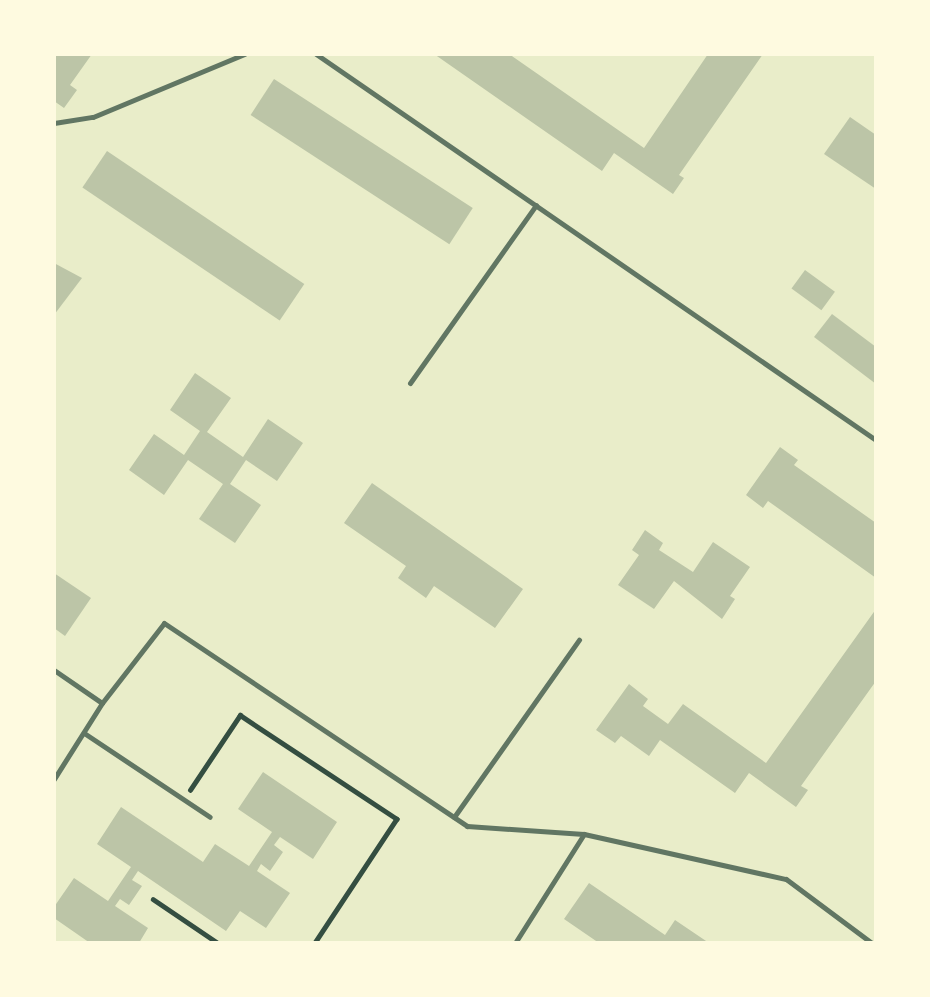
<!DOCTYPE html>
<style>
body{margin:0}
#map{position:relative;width:930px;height:997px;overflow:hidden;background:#e9edc9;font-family:Manrope,sans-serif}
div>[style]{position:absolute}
.building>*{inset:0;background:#bcc5a7;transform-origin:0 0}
.path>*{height:4.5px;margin:-2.25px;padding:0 2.25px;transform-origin:2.25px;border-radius:2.25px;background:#344e41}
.service>*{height:5px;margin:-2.5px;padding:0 2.5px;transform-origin:2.5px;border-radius:2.5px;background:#617663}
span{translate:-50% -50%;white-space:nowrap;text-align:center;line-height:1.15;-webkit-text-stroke:5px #fefae0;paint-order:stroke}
.frame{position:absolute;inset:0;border:56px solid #fefae0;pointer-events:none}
</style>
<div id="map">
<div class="building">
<i style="clip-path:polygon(54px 54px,92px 54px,70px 85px,77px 90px,64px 108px,54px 101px)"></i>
<i style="clip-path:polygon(434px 54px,509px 54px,644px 148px,708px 54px,763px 54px,679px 175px,684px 178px,673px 194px,614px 153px,602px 171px)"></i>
<i style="left:274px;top:79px;width:237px;height:43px;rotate:33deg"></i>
<i style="clip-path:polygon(850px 117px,876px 135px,876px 189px,824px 154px)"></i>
<i style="left:107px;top:151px;width:238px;height:44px;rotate:34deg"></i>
<i style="clip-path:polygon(54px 263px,82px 278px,54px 315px)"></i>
<i style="left:805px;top:270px;width:37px;height:23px;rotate:36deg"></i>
<i style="clip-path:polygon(832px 314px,876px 347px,876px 384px,814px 337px)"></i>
<i style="clip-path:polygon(195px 373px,231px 398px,207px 432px,243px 457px,268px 419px,303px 443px,277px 481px,246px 460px,230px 484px,261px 505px,235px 543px,199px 519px,223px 484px,188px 460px,164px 495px,129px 470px,154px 434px,184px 455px,200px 431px,170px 410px)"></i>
<i style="clip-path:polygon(780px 447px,798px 460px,794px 465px,876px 523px,876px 578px,768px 501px,763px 508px,746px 495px)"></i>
<i style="clip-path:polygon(372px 483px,523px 589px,495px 628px,434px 586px,426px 598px,398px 578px,406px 566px,344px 523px)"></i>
<i style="clip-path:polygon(645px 530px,663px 543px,659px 550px,693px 572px,713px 542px,750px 567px,730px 596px,735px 599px,722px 619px,674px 581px,654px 609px,618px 585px,639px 555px,632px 550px)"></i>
<i style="clip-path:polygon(54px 573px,91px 598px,65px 636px,54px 628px)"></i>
<i style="clip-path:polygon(876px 609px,876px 681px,801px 786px,808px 790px,796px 807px,749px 773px,735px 793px,660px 740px,649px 756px,621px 736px,615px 743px,596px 730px,629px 684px,648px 699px,643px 706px,668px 724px,683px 704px,766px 763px)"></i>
<i style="clip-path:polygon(263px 772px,337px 822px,313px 859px,280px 837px,274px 845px,283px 852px,270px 871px,261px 864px,257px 871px,290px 893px,266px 928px,240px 911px,226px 931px,138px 871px,132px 880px,142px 886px,129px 905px,120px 899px,115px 906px,148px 928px,139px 943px,90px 943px,54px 918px,54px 907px,74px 878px,108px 901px,131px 867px,97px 844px,121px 807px,203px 862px,215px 844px,249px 866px,272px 832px,238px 809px)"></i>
<i style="clip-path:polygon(589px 883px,665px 935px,675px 920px,709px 943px,599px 943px,564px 919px)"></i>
</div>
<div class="path">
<i style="left:190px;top:790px;width:90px;rotate:-56.3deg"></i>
<i style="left:240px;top:715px;width:188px;rotate:33.5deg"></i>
<i style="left:397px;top:819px;width:149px;rotate:123.5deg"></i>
<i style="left:153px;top:899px;width:78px;rotate:34.1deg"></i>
</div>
<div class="service">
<i style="left:316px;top:54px;width:680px;rotate:34.58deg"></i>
<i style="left:54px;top:123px;width:39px;rotate:-9deg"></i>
<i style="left:93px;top:117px;width:164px;rotate:-22.6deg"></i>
<i style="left:410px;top:383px;width:218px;rotate:-54.7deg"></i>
<i style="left:54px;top:670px;width:58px;rotate:34.5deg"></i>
<i style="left:102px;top:703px;width:90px;rotate:122.3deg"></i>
<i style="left:102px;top:703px;width:101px;rotate:-52.2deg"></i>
<i style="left:164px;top:623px;width:365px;rotate:33.8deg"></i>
<i style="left:467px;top:826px;width:117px;rotate:3.9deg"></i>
<i style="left:84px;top:733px;width:151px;rotate:33.7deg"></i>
<i style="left:454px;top:817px;width:217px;rotate:-54.8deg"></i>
<i style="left:515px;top:943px;width:129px;rotate:-57.7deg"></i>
<i style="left:584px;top:834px;width:207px;rotate:12.6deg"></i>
<i style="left:786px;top:879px;width:107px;rotate:36.7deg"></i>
</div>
<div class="frame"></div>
</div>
